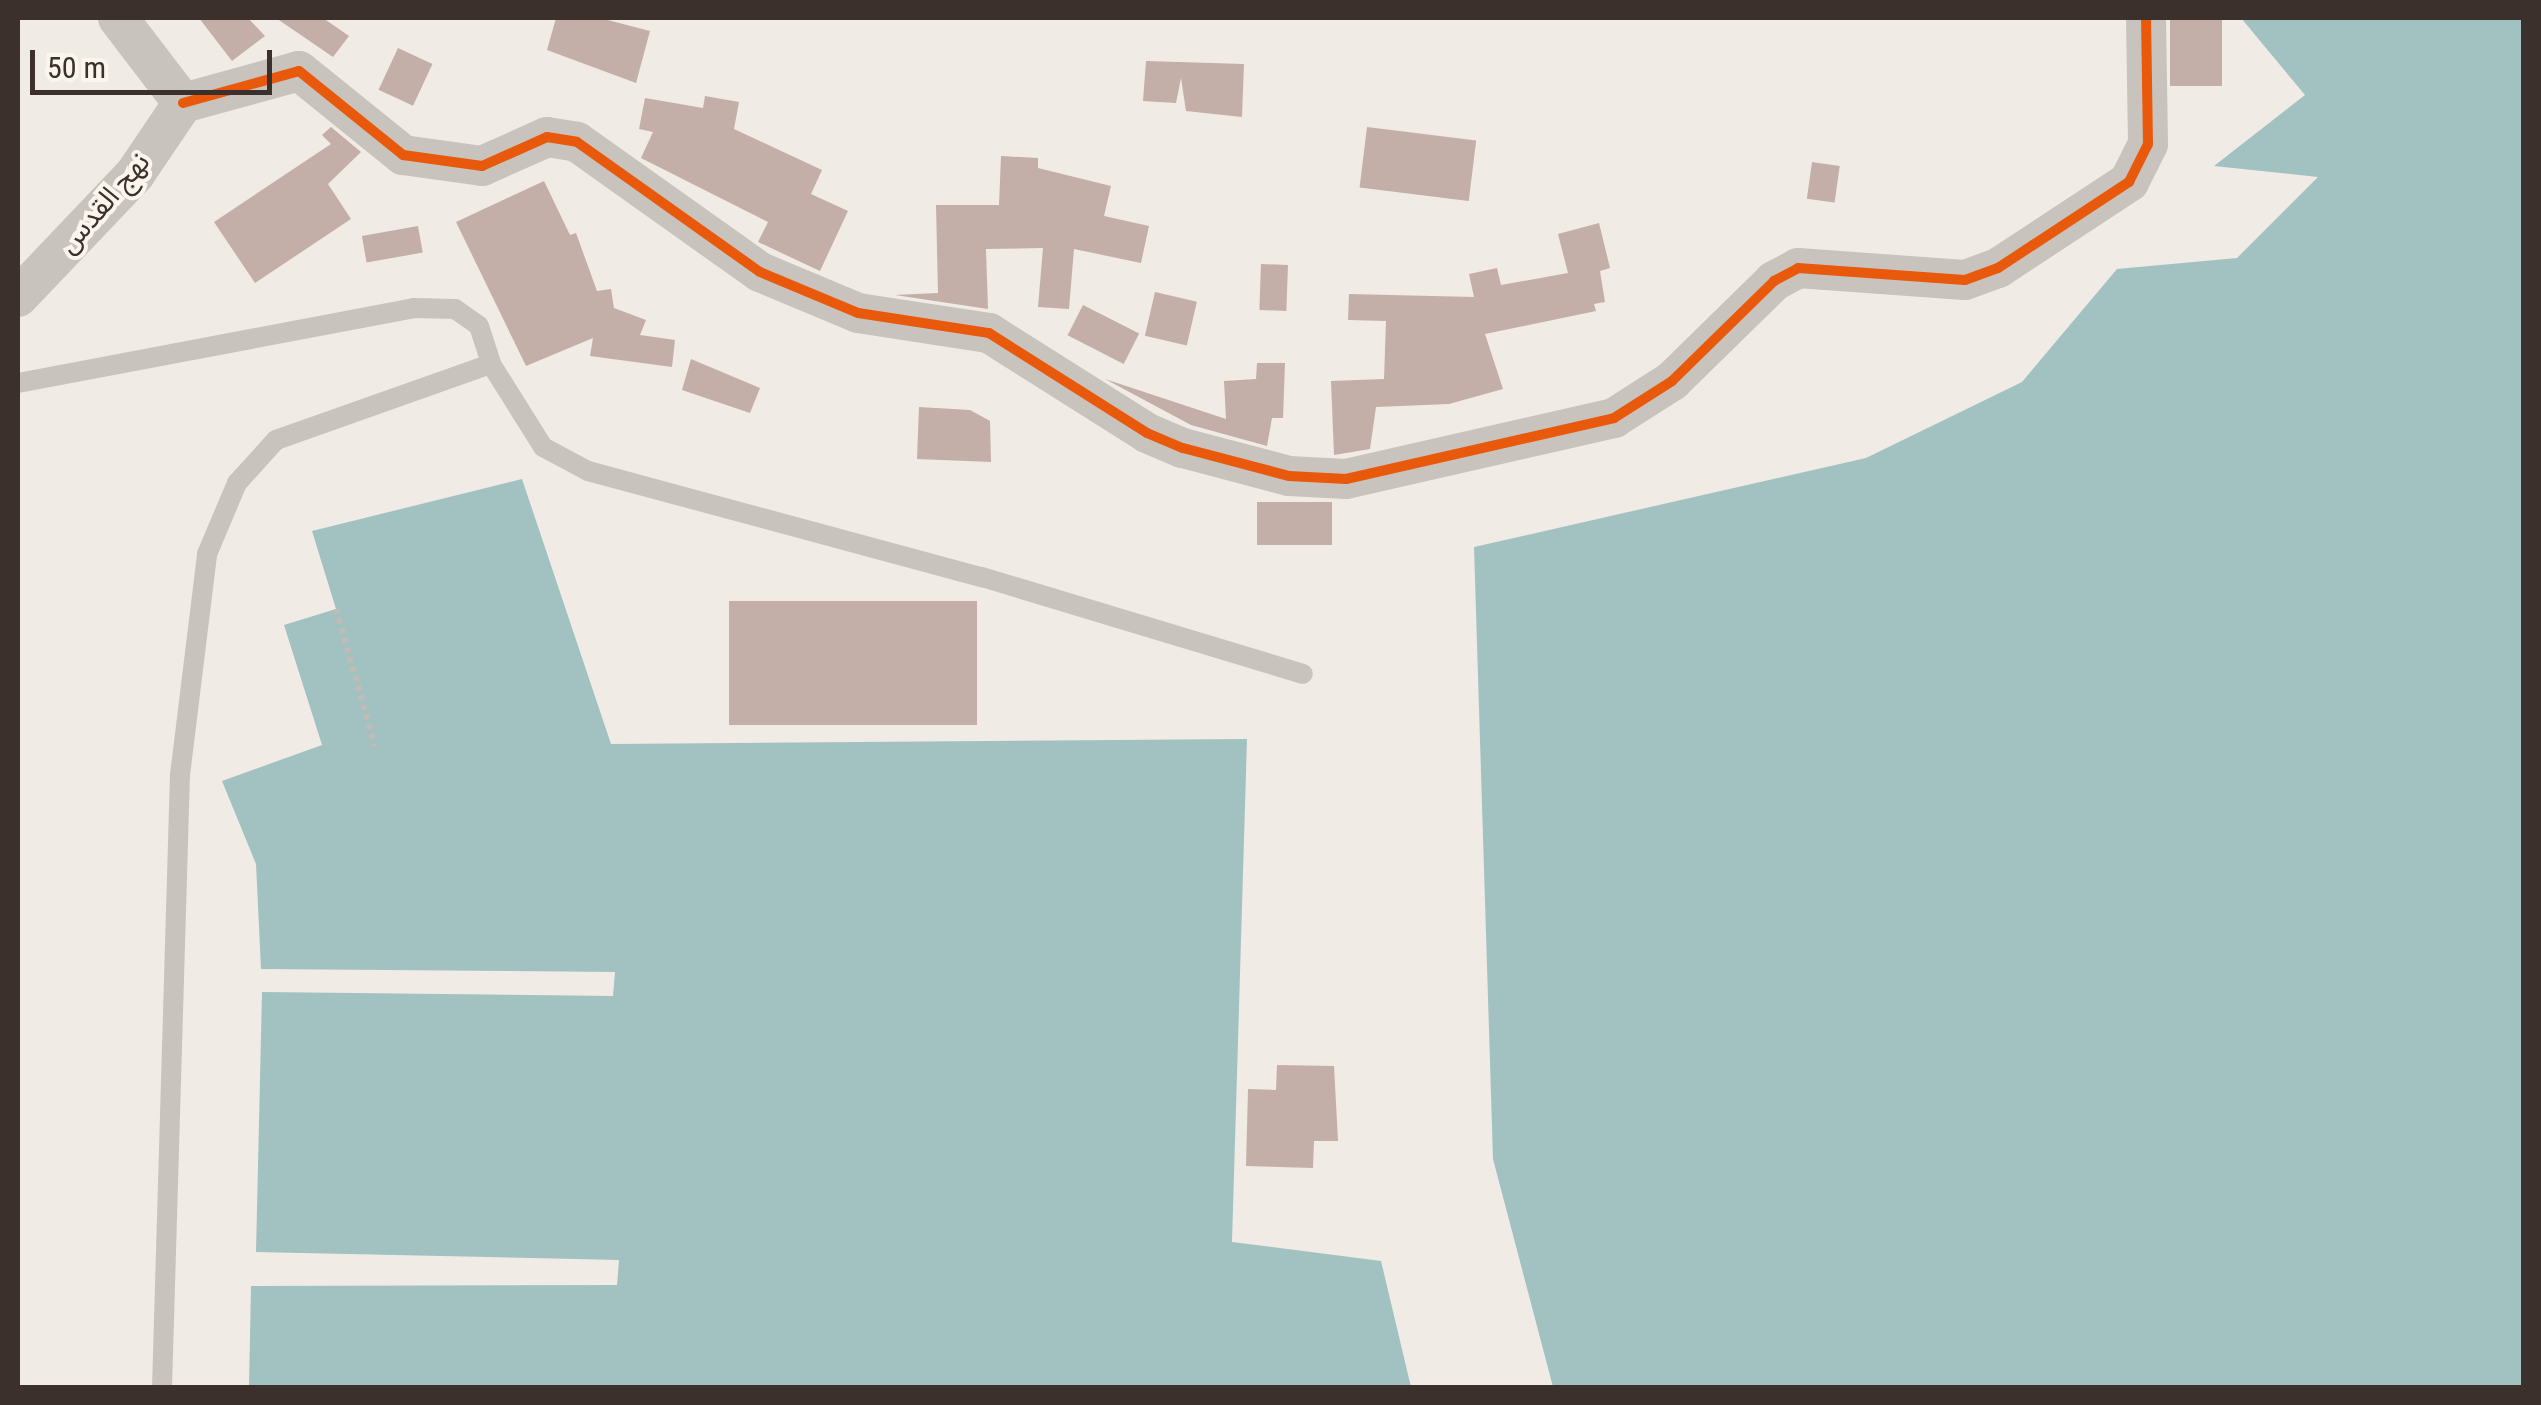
<!DOCTYPE html>
<meta charset="utf-8">
<style>
body{margin:0}
#map{position:relative;width:2541px;height:1405px;overflow:hidden;background:#f0ebe5;font-family:"Roboto Condensed","Noto Sans Arabic",sans-serif}
div>[style]{position:absolute}
.water>*{inset:0;background:#a1c2c1}
.building>*{inset:0;background:#c3afa7;transform-origin:0 0}
.path>*{height:6px;margin-top:-3px;transform-origin:0;background:repeating-linear-gradient(90deg,#c2bbb6 0 5px,transparent 0 10px)}
.service>*{height:20px;margin:-10px;padding:0 10px;transform-origin:10px;border-radius:10px;background:#c9c3be}
.minor>*{height:40px;margin:-20px;padding:0 20px;transform-origin:20px;border-radius:20px;background:#c9c3be}
.cycleway>*{height:10px;margin:-5px;padding:0 5px;transform-origin:5px;border-radius:5px;background:#e8590c}
span{translate:-50% -50%;white-space:nowrap;text-align:center;line-height:1.15;-webkit-text-stroke:8px #fbf5ee;paint-order:stroke}
.street-label{font-size:28px;color:#3b302b}
.frame{position:absolute;inset:0;border:20px solid #3b302b;pointer-events:none}
.scale{position:absolute;left:30px;top:50px;width:242px;height:45px;box-sizing:border-box;border:5px solid #3b302b;border-top:0;padding-left:12px;font-size:30px;line-height:35px;white-space:nowrap;color:#3b302b;-webkit-text-stroke:8px #fbf5ee;paint-order:stroke}
</style>
<div id="map">
<div class="water">
<i style="clip-path:polygon(2241px 18px,2523px 18px,2523px 1387px,1553px 1387px,1493px 1159px,1474px 547px,1866px 458px,2022px 382px,2117px 269px,2237px 258px,2318px 177px,2214px 166px,2305px 95px)"></i>
<i style="clip-path:polygon(522px 479px,611px 744px,1247px 739px,1232px 1242px,1381px 1261px,1411px 1387px,249px 1387px,251px 1286px,617px 1285px,619px 1260px,256px 1252px,262px 992px,613px 996px,615px 972px,261px 969px,256px 864px,222px 781px,322px 745px,284px 625px,336px 609px,312px 531px)"></i>
</div>
<div class="building">
<i style="clip-path:polygon(199px 18px,248px 18px,265px 36px,232px 61px)"></i>
<i style="clip-path:polygon(276px 18px,323px 18px,349px 36px,333px 57px)"></i>
<i style="clip-path:polygon(556px 18px,600px 18px,650px 31px,636px 83px,547px 50px)"></i>
<i style="left:2170px;top:18px;width:52px;height:68px"></i>
<i style="left:398px;top:48px;width:38px;height:46px;rotate:25deg"></i>
<i style="clip-path:polygon(1146px 61px,1244px 64px,1242px 117px,1186px 111px,1181px 78px,1176px 103px,1143px 101px)"></i>
<i style="clip-path:polygon(705px 96px,739px 102px,734px 129px,822px 170px,811px 194px,848px 211px,820px 271px,758px 242px,768px 222px,641px 158px,653px 132px,639px 129px,645px 98px,703px 108px)"></i>
<i style="clip-path:polygon(331px 127px,361px 152px,328px 184px,351px 219px,255px 283px,214px 222px,331px 144px,322px 135px)"></i>
<i style="left:1367px;top:127px;width:110px;height:61px;rotate:7deg"></i>
<i style="clip-path:polygon(1001px 156px,1038px 158px,1038px 168px,1111px 186px,1104px 216px,1149px 226px,1141px 263px,1074px 249px,1069px 309px,1038px 307px,1043px 248px,986px 249px,988px 309px,895px 295px,938px 293px,936px 205px,999px 205px)"></i>
<i style="left:1812px;top:162px;width:28px;height:37px;rotate:8deg"></i>
<i style="clip-path:polygon(544px 181px,570px 235px,576px 233px,597px 291px,611px 289px,614px 308px,646px 320px,640px 335px,675px 340px,672px 367px,590px 356px,593px 338px,526px 366px,456px 222px)"></i>
<i style="clip-path:polygon(1599px 223px,1610px 268px,1600px 271px,1605px 302px,1594px 304px,1596px 311px,1485px 334px,1503px 389px,1449px 404px,1376px 407px,1370px 449px,1334px 455px,1331px 381px,1384px 379px,1386px 321px,1348px 320px,1349px 294px,1474px 297px,1469px 274px,1497px 268px,1501px 285px,1568px 273px,1558px 234px)"></i>
<i style="left:418px;top:226px;width:27px;height:57px;rotate:80deg"></i>
<i style="left:1261px;top:264px;width:27px;height:46px;rotate:2deg"></i>
<i style="left:1155px;top:292px;width:43px;height:45px;rotate:13deg"></i>
<i style="left:1083px;top:305px;width:63px;height:34px;rotate:27deg"></i>
<i style="clip-path:polygon(691px 359px,760px 388px,750px 413px,682px 390px)"></i>
<i style="clip-path:polygon(1257px 363px,1285px 363px,1283px 418px,1272px 418px,1267px 446px,1191px 425px,1105px 379px,1226px 419px,1224px 381px,1256px 379px)"></i>
<i style="clip-path:polygon(919px 407px,970px 410px,990px 421px,991px 462px,917px 459px)"></i>
<i style="left:1257px;top:502px;width:75px;height:43px"></i>
<i style="left:977px;top:601px;width:124px;height:248px;rotate:90deg"></i>
<i style="clip-path:polygon(1277px 1065px,1334px 1066px,1338px 1141px,1314px 1141px,1313px 1168px,1246px 1166px,1248px 1089px,1276px 1090px)"></i>
</div>
<div class="path">
<i style="left:336px;top:609px;width:142px;rotate:74.1deg"></i>
</div>
<div class="service">
<i style="left:18px;top:383px;width:403px;rotate:-10.7deg"></i>
<i style="left:414px;top:308px;width:41px;rotate:1.4deg"></i>
<i style="left:455px;top:309px;width:29px;rotate:35deg"></i>
<i style="left:479px;top:326px;width:40px;rotate:72deg"></i>
<i style="left:491px;top:364px;width:98px;rotate:57.9deg"></i>
<i style="left:543px;top:447px;width:51px;rotate:28.1deg"></i>
<i style="left:588px;top:471px;width:408px;rotate:15.1deg"></i>
<i style="left:982px;top:577px;width:335px;rotate:16.8deg"></i>
<i style="left:162px;top:1388px;width:613px;rotate:-88.32deg"></i>
<i style="left:180px;top:775px;width:223px;rotate:-83deg"></i>
<i style="left:207px;top:554px;width:77px;rotate:-67.1deg"></i>
<i style="left:237px;top:483px;width:58px;rotate:-47.8deg"></i>
<i style="left:276px;top:440px;width:228px;rotate:-19.5deg"></i>
</div>
<div class="minor">
<i style="left:118px;top:18px;width:107px;rotate:52.6deg"></i>
<i style="left:183px;top:103px;width:120px;rotate:-15.4deg"></i>
<i style="left:299px;top:71px;width:134px;rotate:38.9deg"></i>
<i style="left:403px;top:155px;width:80px;rotate:7.9deg"></i>
<i style="left:482px;top:166px;width:71px;rotate:-24deg"></i>
<i style="left:547px;top:137px;width:30px;rotate:9deg"></i>
<i style="left:577px;top:142px;width:224px;rotate:35.4deg"></i>
<i style="left:760px;top:272px;width:106px;rotate:22.7deg"></i>
<i style="left:858px;top:313px;width:133px;rotate:8.7deg"></i>
<i style="left:989px;top:333px;width:187px;rotate:32.3deg"></i>
<i style="left:1147px;top:433px;width:39px;rotate:23deg"></i>
<i style="left:1183px;top:448px;width:110px;rotate:14.8deg"></i>
<i style="left:1289px;top:476px;width:57px;rotate:3deg"></i>
<i style="left:1346px;top:479px;width:275px;rotate:-12.8deg"></i>
<i style="left:1614px;top:418px;width:69px;rotate:-32.5deg"></i>
<i style="left:1672px;top:381px;width:143px;rotate:-44.4deg"></i>
<i style="left:1774px;top:281px;width:27px;rotate:-28deg"></i>
<i style="left:1798px;top:268px;width:167px;rotate:4.1deg"></i>
<i style="left:1965px;top:280px;width:35px;rotate:-20deg"></i>
<i style="left:1998px;top:268px;width:157px;rotate:-33.3deg"></i>
<i style="left:2129px;top:182px;width:42px;rotate:-63.4deg"></i>
<i style="left:2148px;top:144px;width:126px;rotate:-90.9deg"></i>
<i style="left:18px;top:297px;width:170px;rotate:-46.4deg"></i>
<i style="left:135px;top:174px;width:86px;rotate:-55.9deg"></i>
</div>
<div class="cycleway">
<i style="left:183px;top:103px;width:120px;rotate:-15.4deg"></i>
<i style="left:299px;top:71px;width:134px;rotate:38.9deg"></i>
<i style="left:403px;top:155px;width:80px;rotate:7.9deg"></i>
<i style="left:482px;top:166px;width:71px;rotate:-24deg"></i>
<i style="left:547px;top:137px;width:30px;rotate:9deg"></i>
<i style="left:577px;top:142px;width:224px;rotate:35.4deg"></i>
<i style="left:760px;top:272px;width:106px;rotate:22.7deg"></i>
<i style="left:858px;top:313px;width:133px;rotate:8.7deg"></i>
<i style="left:989px;top:333px;width:187px;rotate:32.3deg"></i>
<i style="left:1147px;top:433px;width:39px;rotate:23deg"></i>
<i style="left:1183px;top:448px;width:110px;rotate:14.8deg"></i>
<i style="left:1289px;top:476px;width:57px;rotate:3deg"></i>
<i style="left:1346px;top:479px;width:275px;rotate:-12.8deg"></i>
<i style="left:1614px;top:418px;width:69px;rotate:-32.5deg"></i>
<i style="left:1672px;top:381px;width:143px;rotate:-44.4deg"></i>
<i style="left:1774px;top:281px;width:27px;rotate:-28deg"></i>
<i style="left:1798px;top:268px;width:167px;rotate:4.1deg"></i>
<i style="left:1965px;top:280px;width:35px;rotate:-20deg"></i>
<i style="left:1998px;top:268px;width:157px;rotate:-33.3deg"></i>
<i style="left:2129px;top:182px;width:42px;rotate:-63.4deg"></i>
<i style="left:2148px;top:144px;width:126px;rotate:-90.9deg"></i>
</div>
<div class="street-label">
<span style="left:104px;top:203px;rotate:-49deg">نهج القدس</span>
</div>
<div class="frame"></div>
<div class="scale">50 m</div>
</div>
